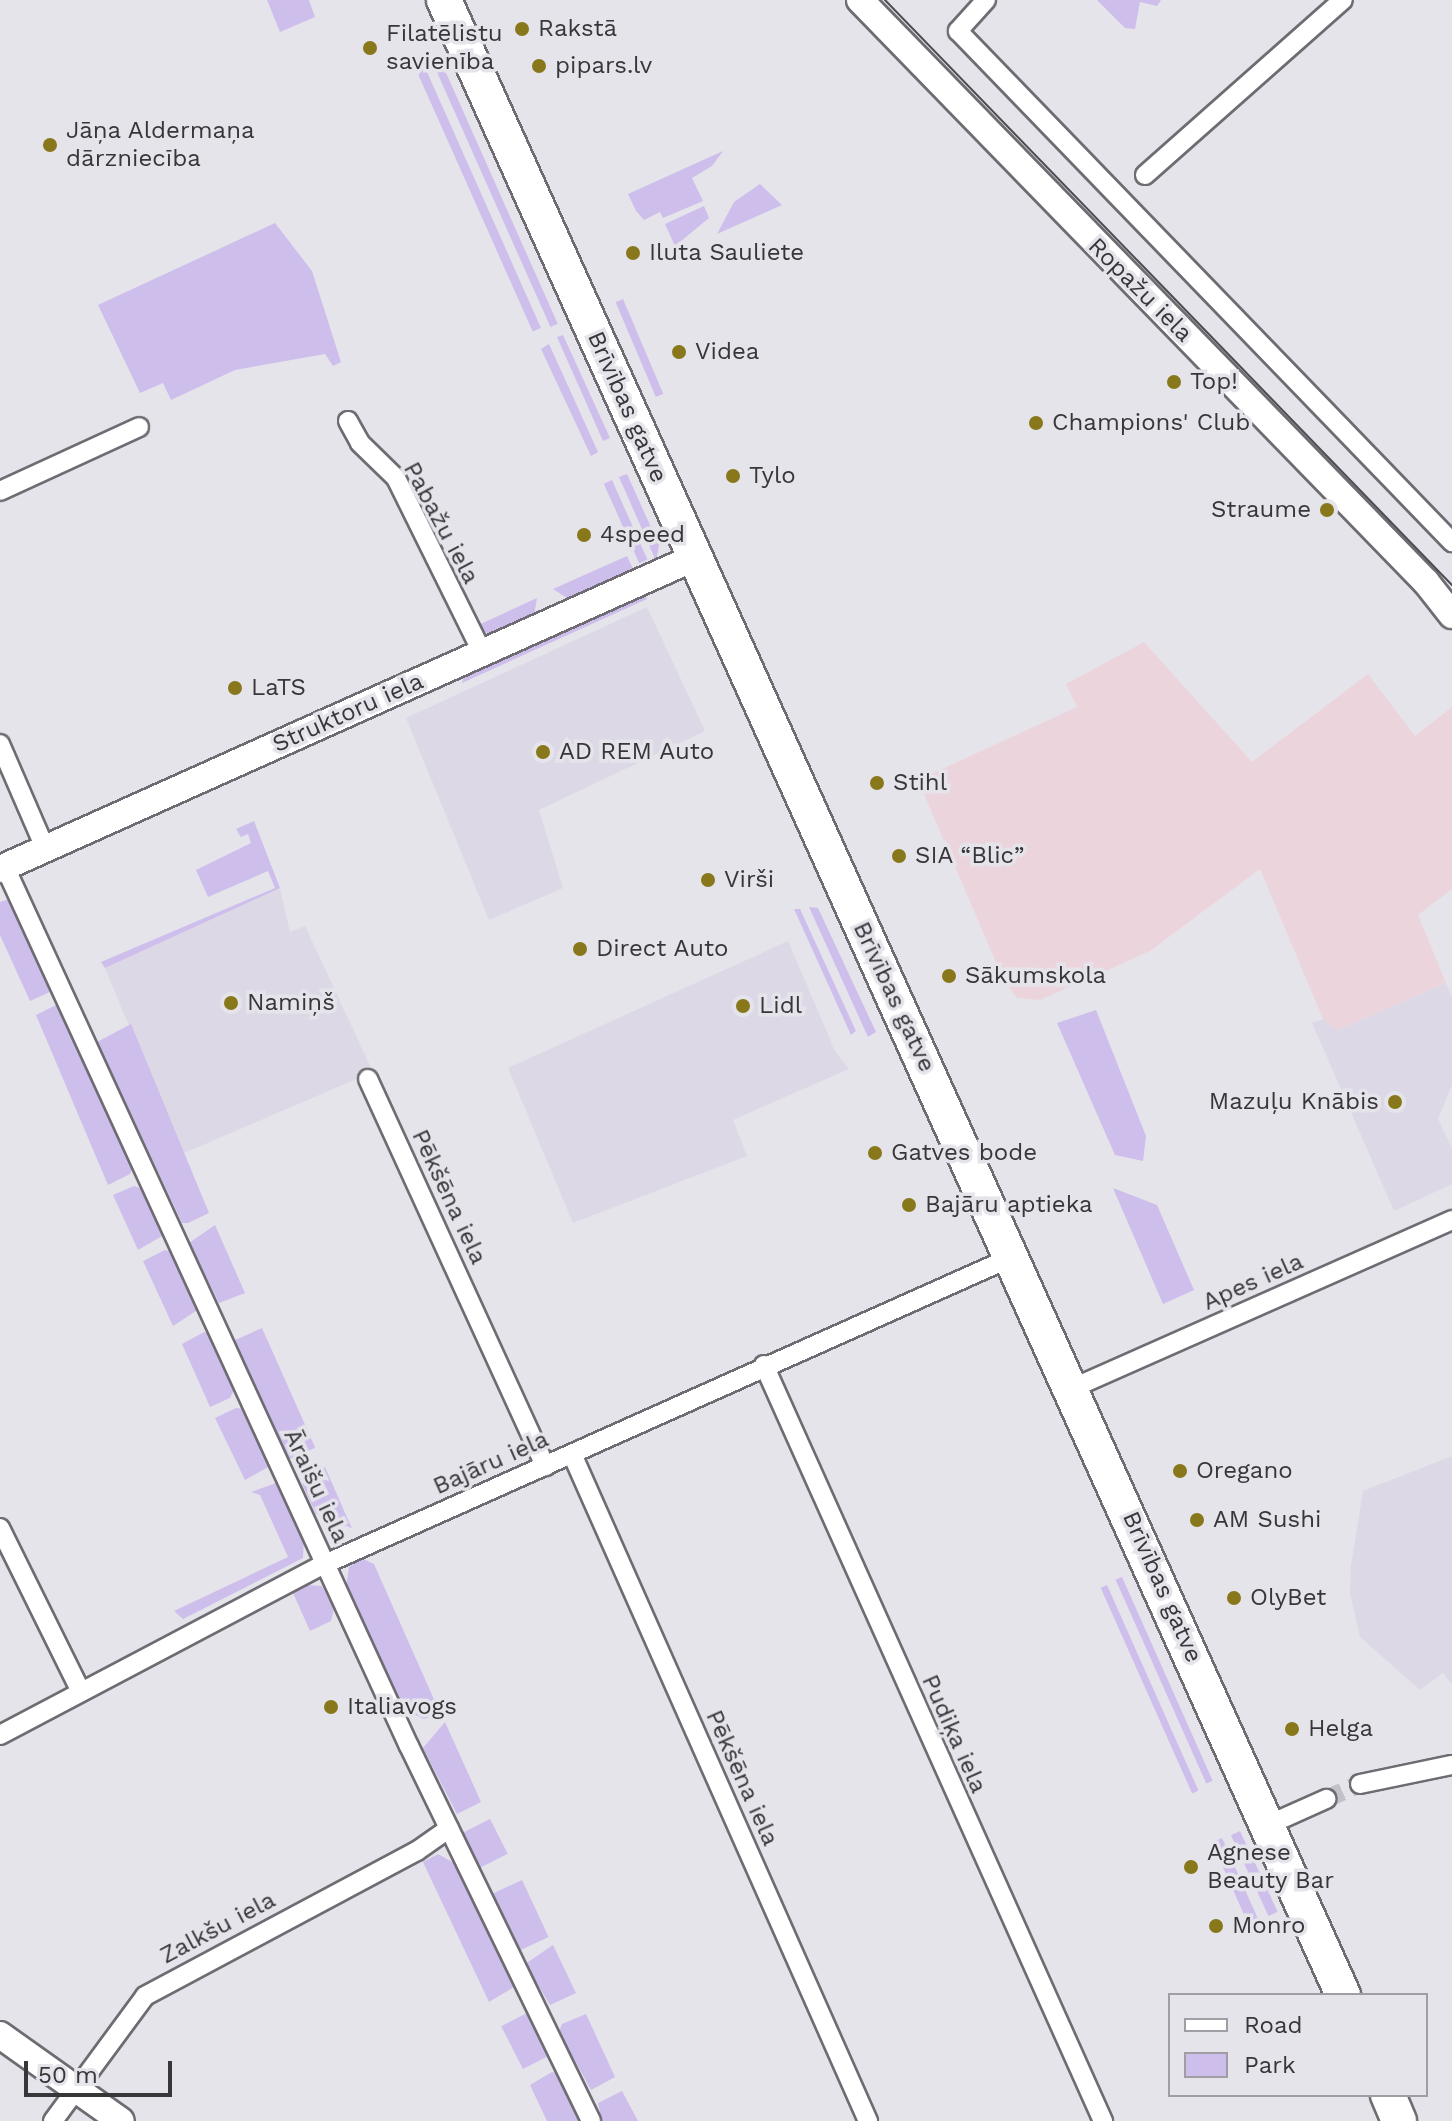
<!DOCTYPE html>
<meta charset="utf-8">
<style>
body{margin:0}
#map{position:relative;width:1452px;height:2121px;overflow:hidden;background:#e6e4eb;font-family:"Work Sans",sans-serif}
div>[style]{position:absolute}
.built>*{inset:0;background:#dcd8e6}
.industrial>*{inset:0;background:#ecd4dd}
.green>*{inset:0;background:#cdbeec;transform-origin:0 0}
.street-tunnel>*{height:18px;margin-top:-9px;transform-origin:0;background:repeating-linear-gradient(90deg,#c3c1c7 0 18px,transparent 0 27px)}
.roads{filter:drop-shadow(2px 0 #6e6c72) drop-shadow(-2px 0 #6e6c72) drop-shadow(0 2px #6e6c72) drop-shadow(0 -2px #6e6c72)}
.street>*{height:18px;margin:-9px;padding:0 9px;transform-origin:9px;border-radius:9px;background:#fff}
.secondary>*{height:26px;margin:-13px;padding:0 13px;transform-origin:13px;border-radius:13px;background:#fff}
.highway>*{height:34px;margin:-17px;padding:0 17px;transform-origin:17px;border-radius:17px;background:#fff}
.tram>*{height:2px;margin:-1px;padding:0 1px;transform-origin:1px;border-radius:1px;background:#4d4c50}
.dots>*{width:22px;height:22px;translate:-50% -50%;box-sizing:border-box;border:4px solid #e6e4eb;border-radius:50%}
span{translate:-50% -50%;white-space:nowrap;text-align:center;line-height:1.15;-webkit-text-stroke:7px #e6e4eb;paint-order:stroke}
.poi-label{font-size:24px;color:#373639}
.left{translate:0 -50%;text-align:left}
.right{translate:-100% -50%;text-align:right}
.street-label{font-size:24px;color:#373639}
.legend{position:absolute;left:1168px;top:1993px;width:260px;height:104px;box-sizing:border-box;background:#e6e4eb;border:2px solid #a09ea4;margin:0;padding:10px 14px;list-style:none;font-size:24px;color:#373639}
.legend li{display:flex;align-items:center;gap:16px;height:40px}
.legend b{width:40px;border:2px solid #a09ea4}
.scale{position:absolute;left:24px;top:2061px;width:148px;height:36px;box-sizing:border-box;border:4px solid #373639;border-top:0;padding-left:10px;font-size:24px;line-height:28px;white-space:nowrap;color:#373639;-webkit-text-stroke:6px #e6e4eb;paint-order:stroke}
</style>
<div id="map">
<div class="built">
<i style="clip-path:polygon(647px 607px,705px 731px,539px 810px,563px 888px,489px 920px,406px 718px)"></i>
<i style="clip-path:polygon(280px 888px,290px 932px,305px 926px,373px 1072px,182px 1154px,105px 968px)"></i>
<i style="clip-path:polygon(788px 941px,835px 1051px,849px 1069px,733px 1120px,747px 1156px,573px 1223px,508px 1068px)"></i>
<i style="clip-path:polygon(1446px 983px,1452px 997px,1452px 1085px,1438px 1119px,1452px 1148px,1452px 1184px,1394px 1211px,1312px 1023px,1323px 1019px,1337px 1030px)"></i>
<i style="clip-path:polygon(1452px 1456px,1452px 1685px,1443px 1673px,1420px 1690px,1360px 1637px,1350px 1593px,1351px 1566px,1363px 1491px)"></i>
</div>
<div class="industrial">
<i style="clip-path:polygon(1144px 642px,1252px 762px,1368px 674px,1415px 736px,1452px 707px,1452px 889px,1418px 915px,1446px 983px,1337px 1030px,1323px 1019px,1260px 869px,1150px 951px,1040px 1000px,1017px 998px,1004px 981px,918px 780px,1077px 707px,1066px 684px)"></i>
</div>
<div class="green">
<i style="clip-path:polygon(267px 0,309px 0,315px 17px,280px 32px)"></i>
<i style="clip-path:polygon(1097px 0,1161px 0,1157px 6px,1140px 2px,1135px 29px,1125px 28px)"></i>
<i style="left:439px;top:57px;width:292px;height:8px;rotate:66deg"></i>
<i style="left:423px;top:63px;width:290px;height:9px;rotate:66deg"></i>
<i style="clip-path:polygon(723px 151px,712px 166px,692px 178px,703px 201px,663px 218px,660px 212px,644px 220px,636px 211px,628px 194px)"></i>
<i style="clip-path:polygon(760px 184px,782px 205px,717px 234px,734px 202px)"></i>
<i style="clip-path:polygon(704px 206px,709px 218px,675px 246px,665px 224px)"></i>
<i style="clip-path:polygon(275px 223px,312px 271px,341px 362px,333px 366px,325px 354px,235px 370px,171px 400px,163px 383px,140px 393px,98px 305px)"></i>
<i style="left:623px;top:299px;width:103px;height:8px;rotate:67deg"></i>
<i style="clip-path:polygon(563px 335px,610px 438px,603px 441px,557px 337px)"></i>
<i style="clip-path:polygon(549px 344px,598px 452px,591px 456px,541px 349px)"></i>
<i style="clip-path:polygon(627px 474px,659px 545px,656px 561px,619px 477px)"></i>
<i style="left:612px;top:480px;width:87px;height:9px;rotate:66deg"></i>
<i style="clip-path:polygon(627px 556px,634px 571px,570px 600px,553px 589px)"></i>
<i style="clip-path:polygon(644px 593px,647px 599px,462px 683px,465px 673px)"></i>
<i style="clip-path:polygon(537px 598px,534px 616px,491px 635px,474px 627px)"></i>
<i style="clip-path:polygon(254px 821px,280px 888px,105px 968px,101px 962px,275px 888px,268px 871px,208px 897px,196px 870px,251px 843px,248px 834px,241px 837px,236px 829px)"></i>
<i style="clip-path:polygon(9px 899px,52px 991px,30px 1001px,0 935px,0 902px)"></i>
<i style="clip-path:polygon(809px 907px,818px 908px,876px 1032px,868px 1037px)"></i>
<i style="clip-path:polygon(794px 909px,800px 909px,856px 1031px,851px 1035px)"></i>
<i style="clip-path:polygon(58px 1004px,134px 1165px,130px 1174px,108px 1185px,36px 1015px)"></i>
<i style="clip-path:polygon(1096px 1010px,1146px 1136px,1143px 1161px,1115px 1155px,1057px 1023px)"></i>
<i style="clip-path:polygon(131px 1024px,209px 1213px,188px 1223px,182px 1223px,97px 1042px)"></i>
<i style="clip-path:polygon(134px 1186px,143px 1189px,163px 1230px,162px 1236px,138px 1250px,113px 1195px)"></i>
<i style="clip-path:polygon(1113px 1188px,1157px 1205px,1194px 1290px,1163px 1304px)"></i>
<i style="clip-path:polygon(215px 1225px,245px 1293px,219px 1303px,189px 1243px)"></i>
<i style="clip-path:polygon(165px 1250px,173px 1252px,199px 1309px,173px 1326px,143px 1261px)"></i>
<i style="left:262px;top:1328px;width:131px;height:30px;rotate:66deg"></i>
<i style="clip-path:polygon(204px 1332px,210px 1334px,234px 1390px,230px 1398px,210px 1407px,182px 1344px)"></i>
<i style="clip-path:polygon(236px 1408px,244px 1409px,270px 1466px,245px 1480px,215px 1418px)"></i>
<i style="clip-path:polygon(325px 1467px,349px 1522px,352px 1528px,316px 1514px,302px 1484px)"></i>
<i style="clip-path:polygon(276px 1483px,304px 1535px,303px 1558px,183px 1619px,174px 1611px,288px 1557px,260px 1495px,251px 1492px)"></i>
<i style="clip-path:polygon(361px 1558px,374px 1564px,440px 1713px,424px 1719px,404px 1710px,346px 1587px,349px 1567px)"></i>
<i style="left:1122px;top:1577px;width:223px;height:7px;rotate:66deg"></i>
<i style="clip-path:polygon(307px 1585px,322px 1586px,334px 1609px,331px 1621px,310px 1631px,293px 1593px)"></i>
<i style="left:1107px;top:1585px;width:225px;height:7px;rotate:66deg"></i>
<i style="clip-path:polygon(445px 1722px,481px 1802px,457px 1814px,423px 1748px)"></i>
<i style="left:490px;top:1819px;width:39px;height:31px;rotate:63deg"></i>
<i style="left:1240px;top:1831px;width:89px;height:10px;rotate:65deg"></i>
<i style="left:1222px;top:1838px;width:90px;height:11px;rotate:66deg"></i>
<i style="clip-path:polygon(438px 1854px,454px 1863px,514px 1987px,489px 2002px,423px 1862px)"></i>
<i style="left:522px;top:1880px;width:63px;height:32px;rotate:65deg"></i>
<i style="clip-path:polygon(553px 1945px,576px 1993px,550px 2005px,525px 1964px)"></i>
<i style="left:527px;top:2013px;width:48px;height:29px;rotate:63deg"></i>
<i style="clip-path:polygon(586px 2014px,615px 2077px,591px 2090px,559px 2032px,562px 2024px)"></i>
<i style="clip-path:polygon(552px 2072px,556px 2073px,579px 2121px,547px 2121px,530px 2085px)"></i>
<i style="clip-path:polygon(622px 2091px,638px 2121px,602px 2121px,598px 2103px)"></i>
</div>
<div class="street-tunnel">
<i style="left:1326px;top:1799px;width:37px;rotate:-24deg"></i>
</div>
<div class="roads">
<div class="street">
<i style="left:986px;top:0;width:42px;rotate:132.1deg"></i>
<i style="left:958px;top:31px;width:711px;rotate:45.97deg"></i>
<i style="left:1145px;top:175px;width:264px;rotate:-41.5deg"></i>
<i style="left:348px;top:421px;width:25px;rotate:61deg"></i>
<i style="left:360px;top:443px;width:50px;rotate:44.2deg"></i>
<i style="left:396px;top:478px;width:196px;rotate:63.7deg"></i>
<i style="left:0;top:491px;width:153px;rotate:-24.7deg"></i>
<i style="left:0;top:744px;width:113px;rotate:66.6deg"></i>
<i style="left:5px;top:867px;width:967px;rotate:65.32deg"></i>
<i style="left:409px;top:1746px;width:417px;rotate:64.1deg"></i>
<i style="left:368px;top:1079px;width:426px;rotate:65.4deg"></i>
<i style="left:764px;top:1365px;width:829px;rotate:65.85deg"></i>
<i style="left:1073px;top:1388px;width:415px;rotate:-23.9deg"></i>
<i style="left:572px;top:1454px;width:730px;rotate:66.07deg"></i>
<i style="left:0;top:1528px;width:181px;rotate:63.7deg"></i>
<i style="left:0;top:1735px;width:367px;rotate:-27.8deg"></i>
<i style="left:325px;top:1564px;width:752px;rotate:-24.08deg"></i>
<i style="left:1360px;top:1784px;width:94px;rotate:-11.7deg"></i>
<i style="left:1268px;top:1825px;width:64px;rotate:-24.1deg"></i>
<i style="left:53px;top:2121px;width:155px;rotate:-53.6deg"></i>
<i style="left:145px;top:1996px;width:308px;rotate:-28.1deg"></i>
<i style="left:417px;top:1851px;width:39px;rotate:-35deg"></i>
</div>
<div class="secondary">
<i style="left:860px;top:0;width:812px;rotate:45.8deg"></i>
<i style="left:1426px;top:582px;width:42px;rotate:51.8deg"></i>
<i style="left:0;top:869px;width:763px;rotate:-24.15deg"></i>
<i style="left:0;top:2035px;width:148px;rotate:35.4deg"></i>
</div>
<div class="highway">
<i style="left:444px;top:0;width:2188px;rotate:65.74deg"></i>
<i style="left:1388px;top:2095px;width:28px;rotate:67deg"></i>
</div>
</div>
<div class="tram">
<i style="left:885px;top:0;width:815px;rotate:45.9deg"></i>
</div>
<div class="dots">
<i style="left:522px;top:29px;background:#88771b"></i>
<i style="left:370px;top:48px;background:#88771b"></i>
<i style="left:539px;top:66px;background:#88771b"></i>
<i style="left:50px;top:145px;background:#88771b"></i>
<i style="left:633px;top:253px;background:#88771b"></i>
<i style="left:679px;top:352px;background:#88771b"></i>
<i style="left:1174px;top:382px;background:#88771b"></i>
<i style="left:1036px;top:423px;background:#88771b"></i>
<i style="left:733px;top:476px;background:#88771b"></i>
<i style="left:1327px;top:510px;background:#88771b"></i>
<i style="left:584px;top:535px;background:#88771b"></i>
<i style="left:235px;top:688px;background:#88771b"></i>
<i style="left:543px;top:752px;background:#88771b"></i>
<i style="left:877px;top:783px;background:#88771b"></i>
<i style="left:899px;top:856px;background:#88771b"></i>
<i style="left:708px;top:880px;background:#88771b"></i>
<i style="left:580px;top:949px;background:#88771b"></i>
<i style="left:949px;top:976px;background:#88771b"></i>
<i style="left:231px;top:1003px;background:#88771b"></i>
<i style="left:743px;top:1006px;background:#88771b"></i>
<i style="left:1395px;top:1102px;background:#88771b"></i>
<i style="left:875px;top:1153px;background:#88771b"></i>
<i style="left:909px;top:1205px;background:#88771b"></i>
<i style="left:1180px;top:1471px;background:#88771b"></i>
<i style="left:1197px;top:1520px;background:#88771b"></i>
<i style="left:1234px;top:1598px;background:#88771b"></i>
<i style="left:331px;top:1707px;background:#88771b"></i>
<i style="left:1292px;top:1729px;background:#88771b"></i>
<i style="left:1191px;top:1867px;background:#88771b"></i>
<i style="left:1216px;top:1926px;background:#88771b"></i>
</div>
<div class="poi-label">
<span class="left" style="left:538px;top:29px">Rakstā</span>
<span class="left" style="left:386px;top:48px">Filatēlistu<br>savienība</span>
<span class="left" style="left:555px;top:66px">pipars.lv</span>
<span class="left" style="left:66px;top:145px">Jāņa Aldermaņa<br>dārzniecība</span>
<span class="left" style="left:649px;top:253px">Iluta Sauliete</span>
<span class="left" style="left:695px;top:352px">Videa</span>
<span class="left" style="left:1190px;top:382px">Top!</span>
<span class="left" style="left:1052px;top:423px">Champions' Club</span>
<span class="left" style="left:749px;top:476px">Tylo</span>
<span class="right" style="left:1311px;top:510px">Straume</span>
<span class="left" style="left:600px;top:535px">4speed</span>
<span class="left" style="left:251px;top:688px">LaTS</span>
<span class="left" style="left:559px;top:752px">AD REM Auto</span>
<span class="left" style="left:893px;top:783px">Stihl</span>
<span class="left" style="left:915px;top:856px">SIA “Blic”</span>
<span class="left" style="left:724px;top:880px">Virši</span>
<span class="left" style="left:596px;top:949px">Direct Auto</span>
<span class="left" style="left:965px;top:976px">Sākumskola</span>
<span class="left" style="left:247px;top:1003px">Namiņš</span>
<span class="left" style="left:759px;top:1006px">Lidl</span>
<span class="right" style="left:1379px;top:1102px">Mazuļu Knābis</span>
<span class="left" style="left:891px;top:1153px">Gatves bode</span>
<span class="left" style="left:925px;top:1205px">Bajāru aptieka</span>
<span class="left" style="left:1196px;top:1471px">Oregano</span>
<span class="left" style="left:1213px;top:1520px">AM Sushi</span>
<span class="left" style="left:1250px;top:1598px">OlyBet</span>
<span class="left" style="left:347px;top:1707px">Italiavogs</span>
<span class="left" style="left:1308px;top:1729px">Helga</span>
<span class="left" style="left:1207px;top:1867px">Agnese<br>Beauty Bar</span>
<span class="left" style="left:1232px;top:1926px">Monro</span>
</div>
<div class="street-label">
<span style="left:1140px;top:290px;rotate:45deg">Ropažu iela</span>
<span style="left:627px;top:407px;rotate:66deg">Brīvības gatve</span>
<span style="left:441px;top:523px;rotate:62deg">Pabažu iela</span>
<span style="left:348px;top:713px;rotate:-24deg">Struktoru iela</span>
<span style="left:894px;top:997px;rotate:65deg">Brīvības gatve</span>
<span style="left:449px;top:1197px;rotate:65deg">Pēkšēna iela</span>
<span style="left:1253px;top:1282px;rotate:-24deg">Apes iela</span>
<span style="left:491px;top:1463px;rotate:-24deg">Bajāru iela</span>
<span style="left:316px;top:1486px;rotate:65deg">Āraišu iela</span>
<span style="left:1162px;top:1587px;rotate:66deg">Brīvības gatve</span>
<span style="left:954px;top:1734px;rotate:66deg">Pudiķa iela</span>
<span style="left:742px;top:1778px;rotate:66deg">Pēkšēna iela</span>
<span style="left:218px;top:1928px;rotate:-28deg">Zalkšu iela</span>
</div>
<ul class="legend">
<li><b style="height:10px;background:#fff"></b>Road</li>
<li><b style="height:22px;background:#cdbeec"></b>Park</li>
</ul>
<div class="scale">50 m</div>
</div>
